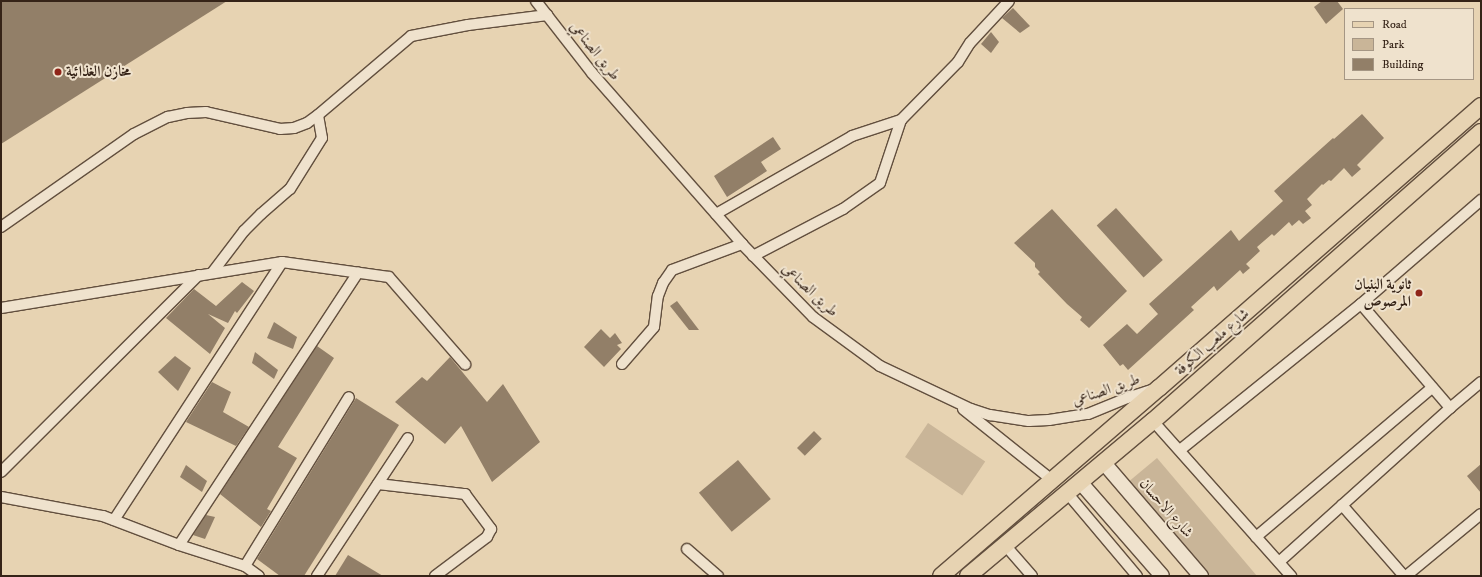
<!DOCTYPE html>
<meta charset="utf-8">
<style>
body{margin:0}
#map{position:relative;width:1482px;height:577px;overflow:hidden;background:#e7d3b2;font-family:"IM FELL DW Pica",Amiri,serif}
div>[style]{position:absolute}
.green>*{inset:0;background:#c9b598;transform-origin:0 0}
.building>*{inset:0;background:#927f68;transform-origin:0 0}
.roads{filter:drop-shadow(1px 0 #624f3e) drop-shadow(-1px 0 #624f3e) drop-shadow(0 1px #624f3e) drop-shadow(0 -1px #624f3e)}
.street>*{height:10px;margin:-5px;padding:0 5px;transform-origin:5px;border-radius:5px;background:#efe2cd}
.secondary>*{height:14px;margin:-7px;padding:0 7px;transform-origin:7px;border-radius:7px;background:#efe2cd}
.primary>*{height:16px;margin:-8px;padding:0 8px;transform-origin:8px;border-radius:8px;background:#e7d3b2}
.dots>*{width:11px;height:11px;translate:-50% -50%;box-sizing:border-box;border:2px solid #efe2cd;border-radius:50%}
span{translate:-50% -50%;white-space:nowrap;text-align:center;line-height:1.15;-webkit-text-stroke:4px #efe2cd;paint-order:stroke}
.street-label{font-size:15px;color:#352317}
.poi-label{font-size:15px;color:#352317;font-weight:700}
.left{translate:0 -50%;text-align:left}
.right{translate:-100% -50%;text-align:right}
.frame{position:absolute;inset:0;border:2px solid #352317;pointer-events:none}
.legend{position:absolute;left:1344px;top:8px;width:130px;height:72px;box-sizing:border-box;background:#efe2cd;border:1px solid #a59684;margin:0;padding:5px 7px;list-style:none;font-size:12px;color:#352317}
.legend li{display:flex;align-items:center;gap:8px;height:20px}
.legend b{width:20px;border:1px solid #a59684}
</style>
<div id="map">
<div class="green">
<i style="left:928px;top:423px;width:69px;height:41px;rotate:34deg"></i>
<i style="clip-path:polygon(1157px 458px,1257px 576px,1199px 576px,1121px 488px)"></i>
</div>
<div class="building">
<i style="clip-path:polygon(1px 1px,227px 1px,1px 144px)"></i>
<i style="clip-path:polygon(1322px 1px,1337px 1px,1343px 9px,1326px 24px,1314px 7px)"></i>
<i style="clip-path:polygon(1013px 8px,1030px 26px,1020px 33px,1002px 18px)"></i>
<i style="clip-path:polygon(991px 32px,999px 42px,991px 53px,981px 44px)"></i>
<i style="clip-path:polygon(1362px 114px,1384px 138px,1357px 165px,1361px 169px,1352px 177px,1344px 168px,1331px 181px,1329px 180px,1323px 185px,1322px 184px,1307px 199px,1312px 205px,1305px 211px,1311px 218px,1303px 224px,1299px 220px,1292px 226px,1289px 222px,1274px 236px,1272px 234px,1257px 247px,1260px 251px,1246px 264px,1250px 268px,1243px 274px,1240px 270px,1217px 291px,1214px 286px,1191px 307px,1194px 310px,1128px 370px,1123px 364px,1120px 366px,1103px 345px,1127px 324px,1137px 334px,1158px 314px,1149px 304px,1231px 230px,1239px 241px,1283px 201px,1274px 191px,1333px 138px,1334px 139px)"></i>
<i style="clip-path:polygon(773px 137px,781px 149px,761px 162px,767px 171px,727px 197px,714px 176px)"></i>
<i style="left:1116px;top:208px;width:70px;height:26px;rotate:48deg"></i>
<i style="clip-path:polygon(1052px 209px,1127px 291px,1089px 328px,1080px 320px,1082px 317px,1067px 304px,1038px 274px,1040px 272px,1035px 267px,1035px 263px,1014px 243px)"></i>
<i style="clip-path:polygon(242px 282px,254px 291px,237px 313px,235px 311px,228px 323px,208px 314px,225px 328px,210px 354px,166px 318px,194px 289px,216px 306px)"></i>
<i style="clip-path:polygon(677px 301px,699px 330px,689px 330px,670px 306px)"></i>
<i style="clip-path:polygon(274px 322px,297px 337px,293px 349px,267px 338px)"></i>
<i style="clip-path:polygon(601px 329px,610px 338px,615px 333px,622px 343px,617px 345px,621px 349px,604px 367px,584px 347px)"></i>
<i style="clip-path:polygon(317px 346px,334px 358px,278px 447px,297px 458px,267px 509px,271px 511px,261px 527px,220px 494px)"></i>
<i style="clip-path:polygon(255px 352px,278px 370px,274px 379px,252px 363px)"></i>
<i style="clip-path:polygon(175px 356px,191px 368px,178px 391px,158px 372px)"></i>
<i style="clip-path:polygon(450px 357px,487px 402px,503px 384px,540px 442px,492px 482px,461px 426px,445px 444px,395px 402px,422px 377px,427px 381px)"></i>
<i style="clip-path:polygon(212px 382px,231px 392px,223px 412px,249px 427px,236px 446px,186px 422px)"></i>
<i style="clip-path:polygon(356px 398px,399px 425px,304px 576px,280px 576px,257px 559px)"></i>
<i style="left:814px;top:431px;width:11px;height:24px;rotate:45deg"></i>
<i style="left:738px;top:460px;width:51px;height:51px;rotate:50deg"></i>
<i style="clip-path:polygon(1481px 464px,1481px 493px,1467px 476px)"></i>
<i style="clip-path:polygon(186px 465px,207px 481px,202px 492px,180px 477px)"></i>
<i style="clip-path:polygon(206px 515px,215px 517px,205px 539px,193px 535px)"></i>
<i style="clip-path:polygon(348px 555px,383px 576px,335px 576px)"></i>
</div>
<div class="roads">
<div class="street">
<i style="left:536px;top:1px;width:91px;rotate:52.1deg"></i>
<i style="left:592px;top:73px;width:227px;rotate:48.7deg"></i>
<i style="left:742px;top:244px;width:102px;rotate:45.8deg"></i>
<i style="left:813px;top:317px;width:83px;rotate:36.2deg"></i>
<i style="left:880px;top:366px;width:101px;rotate:25.3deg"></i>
<i style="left:971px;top:409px;width:20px;rotate:18deg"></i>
<i style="left:990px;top:415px;width:39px;rotate:9deg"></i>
<i style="left:1029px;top:421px;width:20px;rotate:-3deg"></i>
<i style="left:1049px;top:420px;width:39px;rotate:-9deg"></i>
<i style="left:1088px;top:414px;width:42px;rotate:-22.3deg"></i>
<i style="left:1127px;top:398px;width:28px;rotate:-18deg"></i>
<i style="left:716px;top:214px;width:157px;rotate:-29.8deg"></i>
<i style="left:852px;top:136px;width:52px;rotate:-18.1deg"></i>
<i style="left:901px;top:120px;width:81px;rotate:-45.5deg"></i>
<i style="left:958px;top:62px;width:22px;rotate:-58deg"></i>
<i style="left:970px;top:43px;width:57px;rotate:-47.1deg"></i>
<i style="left:1px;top:227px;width:162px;rotate:-35deg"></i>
<i style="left:134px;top:134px;width:38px;rotate:-27deg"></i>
<i style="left:168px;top:117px;width:19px;rotate:-12deg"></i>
<i style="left:187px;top:113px;width:19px;rotate:-3deg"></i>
<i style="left:206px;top:112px;width:76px;rotate:12.9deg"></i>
<i style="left:280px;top:129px;width:14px;rotate:-4deg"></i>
<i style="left:294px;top:128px;width:14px;rotate:-21deg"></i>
<i style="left:307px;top:123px;width:14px;rotate:-36deg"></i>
<i style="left:318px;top:115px;width:122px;rotate:-40.3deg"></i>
<i style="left:411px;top:36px;width:58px;rotate:-10.9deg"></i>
<i style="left:468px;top:25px;width:80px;rotate:-7.2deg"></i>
<i style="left:753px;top:256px;width:102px;rotate:-27.6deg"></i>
<i style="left:843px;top:209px;width:45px;rotate:-35.1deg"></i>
<i style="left:880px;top:183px;width:66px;rotate:-71.6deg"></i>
<i style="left:212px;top:273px;width:53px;rotate:-52.7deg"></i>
<i style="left:244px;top:231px;width:24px;rotate:-45deg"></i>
<i style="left:261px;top:214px;width:38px;rotate:-41deg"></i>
<i style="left:290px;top:189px;width:60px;rotate:-57.9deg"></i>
<i style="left:322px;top:138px;width:23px;rotate:-100deg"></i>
<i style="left:1361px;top:304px;width:137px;rotate:49.4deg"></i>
<i style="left:1px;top:308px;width:285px;rotate:-9.3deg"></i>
<i style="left:282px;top:262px;width:108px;rotate:8deg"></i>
<i style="left:389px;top:277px;width:116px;rotate:48.9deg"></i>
<i style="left:622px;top:364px;width:49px;rotate:-49.1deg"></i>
<i style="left:654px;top:327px;width:31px;rotate:-83deg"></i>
<i style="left:658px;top:296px;width:14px;rotate:-69deg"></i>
<i style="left:663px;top:283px;width:16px;rotate:-55deg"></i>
<i style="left:672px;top:270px;width:75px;rotate:-20.4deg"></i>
<i style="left:963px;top:409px;width:114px;rotate:38.6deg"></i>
<i style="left:1153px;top:421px;width:208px;rotate:48.3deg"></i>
<i style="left:1180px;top:450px;width:233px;rotate:-38.9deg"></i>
<i style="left:1361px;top:304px;width:159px;rotate:-40.9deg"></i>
<i style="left:1px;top:472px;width:279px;rotate:-44.9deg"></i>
<i style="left:378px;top:484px;width:88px;rotate:6.6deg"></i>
<i style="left:465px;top:494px;width:44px;rotate:53.4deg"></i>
<i style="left:491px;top:529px;width:9px;rotate:117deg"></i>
<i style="left:487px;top:537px;width:65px;rotate:143.1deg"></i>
<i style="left:1068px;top:494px;width:107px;rotate:49.9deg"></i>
<i style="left:1px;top:497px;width:104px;rotate:10.6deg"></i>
<i style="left:103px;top:516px;width:81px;rotate:20.9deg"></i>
<i style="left:179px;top:545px;width:69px;rotate:17.7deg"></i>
<i style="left:245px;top:566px;width:17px;rotate:36deg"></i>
<i style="left:1342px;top:505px;width:94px;rotate:48.9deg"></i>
<i style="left:114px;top:520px;width:308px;rotate:-56.9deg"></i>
<i style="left:1256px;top:537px;width:231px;rotate:-40.3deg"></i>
<i style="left:179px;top:545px;width:326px;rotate:-56.7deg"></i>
<i style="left:1005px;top:545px;width:41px;rotate:48.9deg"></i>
<i style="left:687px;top:549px;width:41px;rotate:41.1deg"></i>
<i style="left:1279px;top:562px;width:230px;rotate:-42deg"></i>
<i style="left:1450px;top:408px;width:40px;rotate:-40deg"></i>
<i style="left:245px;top:566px;width:198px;rotate:-58.4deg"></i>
<i style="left:317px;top:576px;width:165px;rotate:-56.6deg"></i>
<i style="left:1406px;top:576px;width:97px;rotate:-39.6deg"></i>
</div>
<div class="secondary">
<i style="left:1104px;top:463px;width:149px;rotate:49.4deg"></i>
<i style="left:1081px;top:483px;width:123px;rotate:48.9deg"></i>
</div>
<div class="primary">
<i style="left:941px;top:576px;width:288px;rotate:-40.8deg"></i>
<i style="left:1159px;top:388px;width:428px;rotate:-41.2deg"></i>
<i style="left:968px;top:576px;width:241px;rotate:-40deg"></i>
<i style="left:1153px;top:421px;width:437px;rotate:-41.4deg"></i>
</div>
</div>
<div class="dots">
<i style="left:58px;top:72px;background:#8f2418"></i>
<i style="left:1419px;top:293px;background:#8f2418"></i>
</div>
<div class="street-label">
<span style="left:595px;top:51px;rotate:51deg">طريق الصناعي</span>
<span style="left:810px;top:290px;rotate:43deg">طريق الصناعي</span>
<span style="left:1212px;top:342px;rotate:-41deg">شارع ملعب الكوفة</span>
<span style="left:1106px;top:390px;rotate:-19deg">طريق الصناعي</span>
<span style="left:1166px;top:508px;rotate:49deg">شارع الاحسان</span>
</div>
<div class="poi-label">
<span class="left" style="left:66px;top:72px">مخازن الغذائية</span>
<span class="right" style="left:1411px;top:293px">ثانوية البنيان<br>المرصوص</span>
</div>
<div class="frame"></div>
<ul class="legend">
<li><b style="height:5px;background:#e7d3b2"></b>Road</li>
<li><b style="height:11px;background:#c9b598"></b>Park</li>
<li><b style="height:11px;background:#927f68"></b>Building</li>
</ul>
</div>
